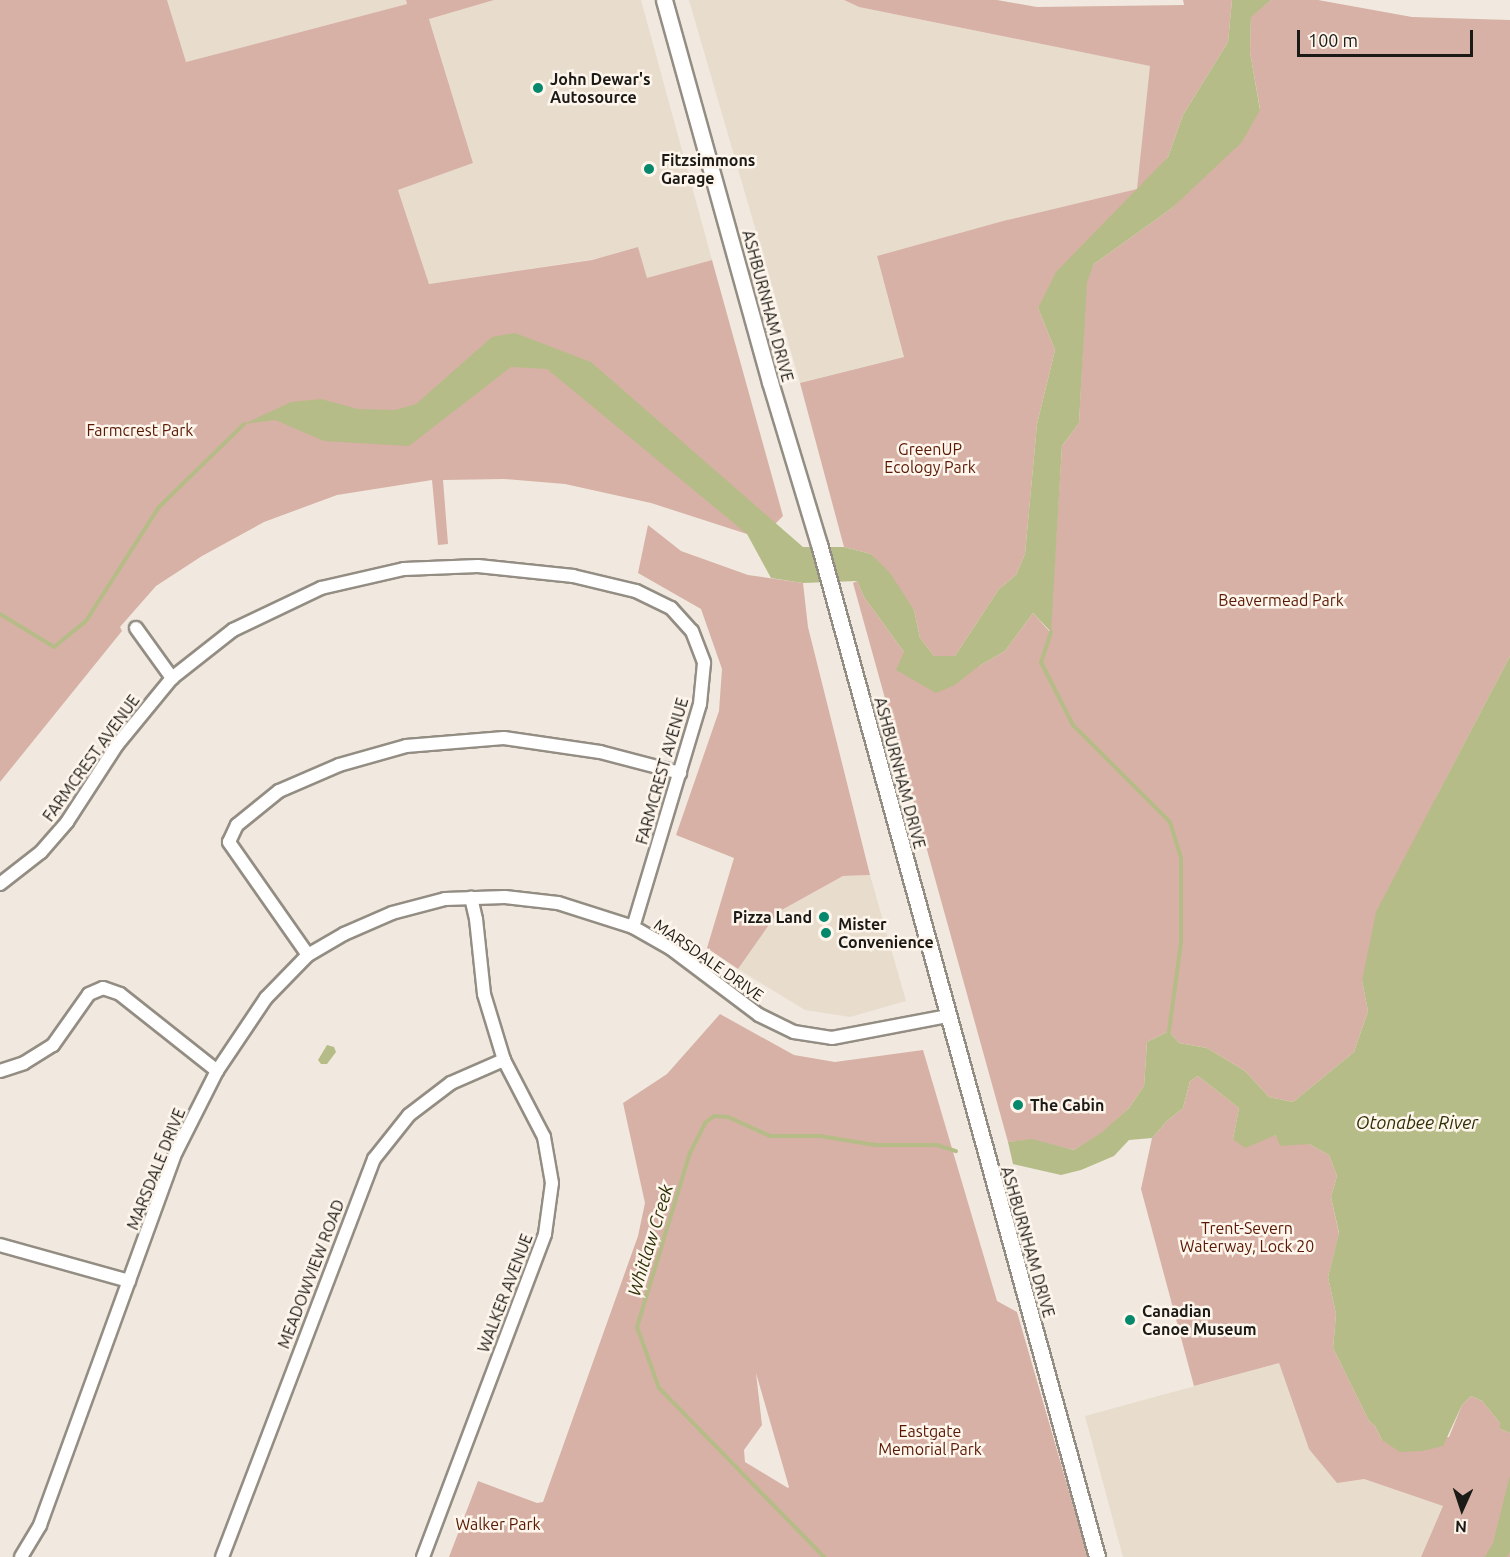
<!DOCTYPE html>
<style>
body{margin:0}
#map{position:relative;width:1510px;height:1557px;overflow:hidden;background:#f1e9df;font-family:Ubuntu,sans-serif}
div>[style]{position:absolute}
.built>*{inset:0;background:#e8dccc}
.green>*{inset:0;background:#d7b1a5}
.water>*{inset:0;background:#b6bc87}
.stream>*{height:4px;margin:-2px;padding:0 2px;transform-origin:2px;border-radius:2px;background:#b6bc87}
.roads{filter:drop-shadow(2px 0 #938d83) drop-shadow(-2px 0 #938d83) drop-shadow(0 2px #938d83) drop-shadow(0 -2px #938d83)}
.minor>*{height:12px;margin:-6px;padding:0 6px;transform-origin:6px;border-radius:6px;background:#fff}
.major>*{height:15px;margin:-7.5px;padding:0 7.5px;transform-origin:7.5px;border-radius:7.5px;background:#fff}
.dots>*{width:16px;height:16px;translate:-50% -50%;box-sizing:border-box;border:3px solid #fef6ec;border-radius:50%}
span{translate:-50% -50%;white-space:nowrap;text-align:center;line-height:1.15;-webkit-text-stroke:5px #fef6ec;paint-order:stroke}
.poi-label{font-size:16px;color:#1c1a16;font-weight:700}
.left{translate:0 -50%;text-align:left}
.right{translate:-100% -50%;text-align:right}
.street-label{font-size:16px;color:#1c1a16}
.park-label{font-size:16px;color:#5a1803}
.water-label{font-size:18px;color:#2d3005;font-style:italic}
.north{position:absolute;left:1432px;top:1479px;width:60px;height:60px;-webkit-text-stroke:4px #fef6ec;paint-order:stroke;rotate:183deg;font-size:16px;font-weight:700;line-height:24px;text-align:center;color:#1c1a16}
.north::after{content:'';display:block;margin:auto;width:21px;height:27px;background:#1c1a16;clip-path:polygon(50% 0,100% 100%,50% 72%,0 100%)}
.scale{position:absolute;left:1297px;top:30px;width:176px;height:27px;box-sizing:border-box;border:3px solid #1c1a16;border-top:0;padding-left:8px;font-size:18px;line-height:21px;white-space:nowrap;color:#1c1a16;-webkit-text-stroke:4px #fef6ec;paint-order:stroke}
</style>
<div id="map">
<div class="built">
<i style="clip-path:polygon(167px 0,406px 0,407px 4px,186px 62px)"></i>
<i style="clip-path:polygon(494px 0,641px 0,712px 260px,647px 279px,638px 247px,595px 259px,429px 284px,398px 190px,473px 163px,429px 18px)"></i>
<i style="clip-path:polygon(689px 0,844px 0,859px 7px,1151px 66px,1138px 189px,1003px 221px,877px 256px,904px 357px,800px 383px)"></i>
<i style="clip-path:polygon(870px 875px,906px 1001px,850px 1017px,805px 1010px,738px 969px,778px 912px,843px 876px)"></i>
<i style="clip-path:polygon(1279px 1363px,1309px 1449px,1364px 1479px,1443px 1506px,1421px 1557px,1123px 1557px,1085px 1416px)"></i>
</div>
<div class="green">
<i style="clip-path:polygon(0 0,167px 0,186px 62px,407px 4px,406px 0,494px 0,429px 19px,473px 163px,398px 190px,429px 284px,592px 260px,638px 247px,647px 278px,712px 260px,783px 516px,776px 523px,747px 534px,651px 503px,565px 484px,504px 479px,443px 480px,448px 544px,438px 545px,432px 480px,337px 495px,264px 522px,202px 556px,156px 586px,120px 627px,122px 631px,0 782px)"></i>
<i style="clip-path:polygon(844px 0,997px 0,1037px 7px,1184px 5px,1183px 0,1232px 0,1228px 42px,1183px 115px,1168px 157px,1038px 308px,1055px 350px,1037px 424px,1025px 554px,1016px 575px,999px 589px,955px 656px,934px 656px,920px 638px,914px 610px,871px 554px,844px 547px,800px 383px,904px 357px,877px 256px,1003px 221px,1137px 189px,1150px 66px,859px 7px)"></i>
<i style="clip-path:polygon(1271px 0,1318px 0,1412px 17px,1510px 20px,1510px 656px,1437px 796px,1362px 981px,1368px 1011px,1354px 1052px,1293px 1102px,1269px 1097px,1245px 1071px,1207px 1048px,1179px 1043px,1169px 1031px,1147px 1042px,1144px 1086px,1129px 1108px,1101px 1134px,1074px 1150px,1032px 1140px,1008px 1142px,853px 583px,857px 581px,864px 597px,904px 652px,979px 666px,1005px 651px,1033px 613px,1050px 632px,1062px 446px,1079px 423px,1086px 282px,1094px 264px,1172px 208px,1260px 109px,1250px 52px,1251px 16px)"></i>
<i style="clip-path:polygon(648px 525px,681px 551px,748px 575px,803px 583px,808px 627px,870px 875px,843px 876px,778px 912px,738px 969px,707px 948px,734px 858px,676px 835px,719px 711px,722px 669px,701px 609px,638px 573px)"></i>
<i style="clip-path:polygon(evenodd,720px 1014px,794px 1055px,835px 1062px,923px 1050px,997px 1301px,1017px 1312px,1088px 1557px,449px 1557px,478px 1481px,537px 1503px,543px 1502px,638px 1236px,645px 1203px,623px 1103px,667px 1074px,720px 1014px,756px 1373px,789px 1487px,788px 1488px,745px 1462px,744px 1450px,762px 1425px,756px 1373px)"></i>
<i style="clip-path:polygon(1198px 1076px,1239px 1108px,1233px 1139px,1277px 1135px,1309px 1144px,1329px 1155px,1337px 1176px,1331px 1197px,1339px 1234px,1328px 1277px,1336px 1314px,1333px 1348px,1369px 1421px,1375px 1426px,1382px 1440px,1449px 1437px,1462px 1405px,1471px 1396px,1482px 1401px,1500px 1423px,1500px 1429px,1510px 1433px,1510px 1557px,1421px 1557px,1443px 1506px,1364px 1479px,1337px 1483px,1309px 1449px,1279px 1363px,1194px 1386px,1141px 1189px,1152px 1138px,1167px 1121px,1183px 1108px,1190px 1081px)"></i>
</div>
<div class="water">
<i style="clip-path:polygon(1232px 0,1271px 0,1251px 17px,1250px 52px,1260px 110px,1242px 142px,1172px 208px,1094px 264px,1087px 282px,1079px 423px,1062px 446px,1051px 632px,1033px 613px,1005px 651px,979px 666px,955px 685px,936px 693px,896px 670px,904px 652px,864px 597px,857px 581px,803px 583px,771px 578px,747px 534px,547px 369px,511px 367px,409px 446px,324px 441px,275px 420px,244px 424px,291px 402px,321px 399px,358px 409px,395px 410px,416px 404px,492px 337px,515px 333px,591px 362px,803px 547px,844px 547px,871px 554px,890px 573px,914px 610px,920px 638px,934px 656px,955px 656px,999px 589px,1016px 575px,1025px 554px,1037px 424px,1055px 350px,1038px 308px,1056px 272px,1168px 157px,1183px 115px,1228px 42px)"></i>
<i style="clip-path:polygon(1510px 656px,1510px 1433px,1500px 1429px,1500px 1423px,1482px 1401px,1471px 1396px,1462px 1405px,1443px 1446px,1422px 1451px,1400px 1452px,1382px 1440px,1375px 1426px,1369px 1421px,1333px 1348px,1336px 1314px,1328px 1277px,1339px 1233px,1331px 1197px,1337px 1176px,1329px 1155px,1309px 1144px,1280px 1146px,1276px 1135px,1245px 1148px,1233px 1139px,1239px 1108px,1198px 1076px,1190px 1081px,1183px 1108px,1167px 1121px,1152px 1138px,1129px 1140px,1114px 1156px,1081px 1170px,1061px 1175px,1013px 1164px,1008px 1142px,1032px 1139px,1074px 1150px,1101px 1133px,1129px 1108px,1144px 1086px,1147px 1042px,1169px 1031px,1179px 1043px,1207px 1048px,1245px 1071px,1269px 1097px,1293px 1102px,1354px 1052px,1368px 1011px,1362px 981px,1376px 912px)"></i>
<i style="clip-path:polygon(327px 1045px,334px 1047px,336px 1052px,327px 1064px,321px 1064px,318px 1060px)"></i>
<i style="clip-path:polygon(1510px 1475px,1510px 1552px,1507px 1557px,1485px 1557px,1493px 1543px)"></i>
</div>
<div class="stream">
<i style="left:0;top:614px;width:63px;rotate:31.4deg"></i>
<i style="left:54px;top:647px;width:41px;rotate:-39.1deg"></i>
<i style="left:86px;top:621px;width:135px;rotate:-57.4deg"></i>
<i style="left:159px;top:507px;width:119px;rotate:-44.3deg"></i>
<i style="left:1051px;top:632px;width:32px;rotate:108deg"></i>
<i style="left:1041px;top:662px;width:71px;rotate:63.1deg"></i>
<i style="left:1073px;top:725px;width:137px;rotate:45deg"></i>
<i style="left:1170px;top:822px;width:37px;rotate:73deg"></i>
<i style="left:1181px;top:857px;width:86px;rotate:90deg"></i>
<i style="left:1181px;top:943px;width:89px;rotate:97.8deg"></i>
<i style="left:824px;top:1557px;width:236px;rotate:-134.3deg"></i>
<i style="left:659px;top:1388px;width:65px;rotate:-109.8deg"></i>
<i style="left:637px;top:1327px;width:182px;rotate:-73.1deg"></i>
<i style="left:690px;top:1153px;width:34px;rotate:-63deg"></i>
<i style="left:705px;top:1123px;width:11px;rotate:-38deg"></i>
<i style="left:714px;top:1116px;width:14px;rotate:4deg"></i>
<i style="left:728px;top:1117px;width:46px;rotate:24.3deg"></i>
<i style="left:770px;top:1136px;width:50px"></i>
<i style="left:820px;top:1136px;width:56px;rotate:9.3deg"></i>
<i style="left:875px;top:1145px;width:62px"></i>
<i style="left:937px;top:1145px;width:20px;rotate:18deg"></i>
</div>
<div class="roads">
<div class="minor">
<i style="left:136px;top:628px;width:62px;rotate:54.2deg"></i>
<i style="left:0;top:884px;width:52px;rotate:-38deg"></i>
<i style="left:41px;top:852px;width:40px;rotate:-49deg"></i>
<i style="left:67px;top:822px;width:92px;rotate:-57deg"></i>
<i style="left:117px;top:745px;width:87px;rotate:-50.6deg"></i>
<i style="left:172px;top:678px;width:78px;rotate:-38.2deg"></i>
<i style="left:233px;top:630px;width:98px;rotate:-25.5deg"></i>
<i style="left:321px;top:588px;width:85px;rotate:-12.9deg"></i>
<i style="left:404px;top:569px;width:74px;rotate:-2.3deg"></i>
<i style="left:478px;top:566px;width:96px;rotate:6deg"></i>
<i style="left:573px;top:576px;width:65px;rotate:13.4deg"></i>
<i style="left:636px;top:591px;width:39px;rotate:26deg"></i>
<i style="left:671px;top:608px;width:31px;rotate:48deg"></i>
<i style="left:692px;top:631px;width:34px;rotate:69deg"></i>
<i style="left:704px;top:663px;width:41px;rotate:95.6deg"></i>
<i style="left:700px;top:704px;width:233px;rotate:106.7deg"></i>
<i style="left:308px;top:955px;width:138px;rotate:-125deg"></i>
<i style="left:229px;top:842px;width:19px;rotate:-65deg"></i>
<i style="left:237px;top:825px;width:54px;rotate:-39deg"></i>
<i style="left:279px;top:791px;width:65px;rotate:-23.4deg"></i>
<i style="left:339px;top:765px;width:70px;rotate:-15.8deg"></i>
<i style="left:406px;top:746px;width:98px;rotate:-4.7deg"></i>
<i style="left:504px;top:738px;width:97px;rotate:8.3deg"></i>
<i style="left:600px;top:752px;width:83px;rotate:14.7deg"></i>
<i style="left:0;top:1071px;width:25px;rotate:-18deg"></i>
<i style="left:24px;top:1063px;width:34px;rotate:-32deg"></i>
<i style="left:53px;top:1045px;width:62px;rotate:-54.8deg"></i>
<i style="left:89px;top:994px;width:15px;rotate:-23deg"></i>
<i style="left:103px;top:988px;width:18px;rotate:19deg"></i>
<i style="left:120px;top:994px;width:124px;rotate:38.4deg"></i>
<i style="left:0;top:1245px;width:134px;rotate:15.6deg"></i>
<i style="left:21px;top:1557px;width:37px;rotate:-59deg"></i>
<i style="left:40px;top:1525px;width:397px;rotate:-70deg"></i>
<i style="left:176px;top:1152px;width:91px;rotate:-63.2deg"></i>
<i style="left:217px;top:1071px;width:88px;rotate:-56.1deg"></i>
<i style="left:266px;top:998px;width:60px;rotate:-45.7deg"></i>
<i style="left:308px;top:955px;width:42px;rotate:-30.3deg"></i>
<i style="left:344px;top:934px;width:52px;rotate:-23.6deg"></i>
<i style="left:392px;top:913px;width:55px;rotate:-14.8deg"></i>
<i style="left:445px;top:899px;width:60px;rotate:-1.9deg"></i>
<i style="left:505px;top:897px;width:53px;rotate:6.5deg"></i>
<i style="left:558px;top:903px;width:79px;rotate:17.7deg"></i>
<i style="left:633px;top:927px;width:43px;rotate:29.6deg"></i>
<i style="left:670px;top:948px;width:111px;rotate:37deg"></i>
<i style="left:759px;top:1015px;width:39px;rotate:26deg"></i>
<i style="left:794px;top:1032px;width:38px;rotate:9deg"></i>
<i style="left:832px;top:1038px;width:117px;rotate:-10.8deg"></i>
<i style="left:222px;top:1557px;width:426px;rotate:-69.1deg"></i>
<i style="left:374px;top:1159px;width:56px;rotate:-51.5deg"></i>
<i style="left:409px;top:1115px;width:53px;rotate:-37.3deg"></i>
<i style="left:451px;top:1083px;width:58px;rotate:-23.5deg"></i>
<i style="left:423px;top:1557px;width:345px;rotate:-69.3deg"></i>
<i style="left:545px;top:1234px;width:51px;rotate:-82.2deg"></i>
<i style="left:552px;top:1183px;width:47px;rotate:-99.9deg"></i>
<i style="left:544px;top:1137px;width:87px;rotate:-117.5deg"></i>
<i style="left:504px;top:1060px;width:69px;rotate:-106.9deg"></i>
<i style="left:484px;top:994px;width:75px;rotate:-96.1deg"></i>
<i style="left:476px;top:919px;width:22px;rotate:-103deg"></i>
</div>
<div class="major">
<i style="left:664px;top:0;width:396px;rotate:74.5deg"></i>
<i style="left:770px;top:382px;width:169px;rotate:73.2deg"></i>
<i style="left:819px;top:544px;width:1050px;rotate:74.65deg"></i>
</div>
</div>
<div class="dots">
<i style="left:538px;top:88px;background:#05886c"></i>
<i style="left:649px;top:169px;background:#05886c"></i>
<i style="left:824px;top:917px;background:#05886c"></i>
<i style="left:826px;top:933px;background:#05886c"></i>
<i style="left:1018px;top:1105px;background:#05886c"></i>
<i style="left:1130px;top:1320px;background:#05886c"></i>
</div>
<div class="poi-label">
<span class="left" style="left:550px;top:88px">John Dewar's<br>Autosource</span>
<span class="left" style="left:661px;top:169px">Fitzsimmons<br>Garage</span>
<span class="right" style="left:812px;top:917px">Pizza Land</span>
<span class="left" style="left:838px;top:933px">Mister<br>Convenience</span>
<span class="left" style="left:1030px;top:1105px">The Cabin</span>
<span class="left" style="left:1142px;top:1320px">Canadian<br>Canoe Museum</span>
</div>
<div class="street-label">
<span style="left:768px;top:306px;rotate:75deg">ASHBURNHAM DRIVE</span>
<span style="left:91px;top:758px;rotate:-54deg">FARMCREST AVENUE</span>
<span style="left:662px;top:771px;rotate:-74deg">FARMCREST AVENUE</span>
<span style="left:900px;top:773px;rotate:75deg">ASHBURNHAM DRIVE</span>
<span style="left:709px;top:960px;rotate:35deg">MARSDALE DRIVE</span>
<span style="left:156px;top:1169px;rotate:-68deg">MARSDALE DRIVE</span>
<span style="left:1028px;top:1242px;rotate:74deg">ASHBURNHAM DRIVE</span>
<span style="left:311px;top:1274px;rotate:-69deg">MEADOWVIEW ROAD</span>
<span style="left:505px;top:1293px;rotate:-69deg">WALKER AVENUE</span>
</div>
<div class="park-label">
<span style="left:140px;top:430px">Farmcrest Park</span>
<span style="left:930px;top:458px">GreenUP<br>Ecology Park</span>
<span style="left:1281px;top:600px">Beavermead Park</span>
<span style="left:1247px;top:1237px">Trent-Severn<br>Waterway, Lock 20</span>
<span style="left:930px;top:1440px">Eastgate<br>Memorial Park</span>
<span style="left:498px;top:1524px">Walker Park</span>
</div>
<div class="water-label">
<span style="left:1417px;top:1122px">Otonabee River</span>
<span style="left:650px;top:1240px;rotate:-73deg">Whitlaw Creek</span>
</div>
<div class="north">N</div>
<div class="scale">100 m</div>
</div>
